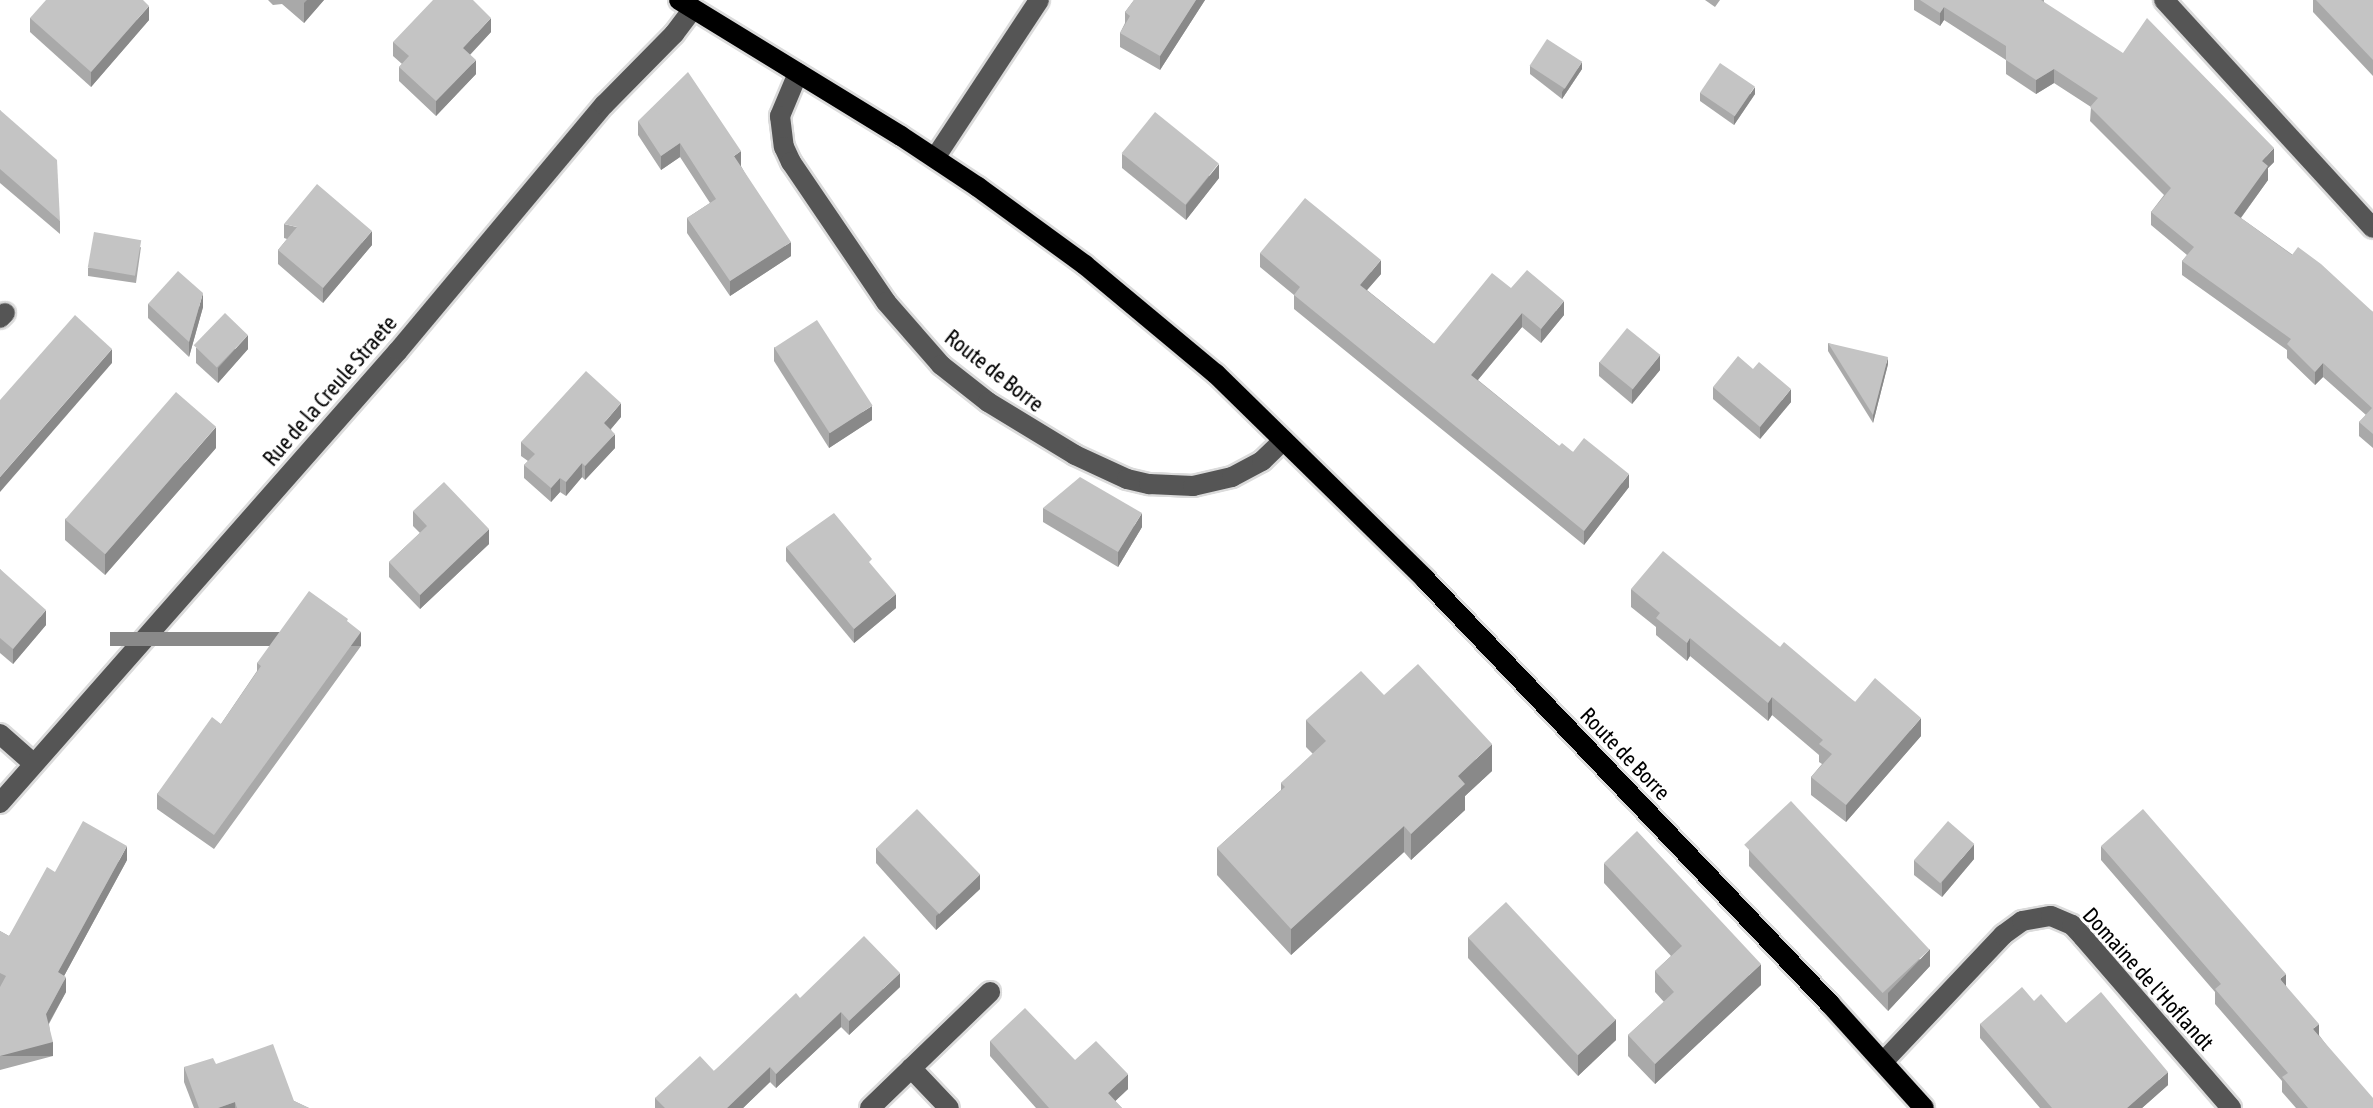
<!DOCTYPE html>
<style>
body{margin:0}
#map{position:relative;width:2373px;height:1108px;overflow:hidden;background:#fff;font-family:"Asap Condensed",sans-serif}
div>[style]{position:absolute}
.roads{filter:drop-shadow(2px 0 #dbdbdb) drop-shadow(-2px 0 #dbdbdb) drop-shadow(0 2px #dbdbdb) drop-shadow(0 -2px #dbdbdb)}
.minor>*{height:20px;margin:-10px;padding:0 10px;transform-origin:10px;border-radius:10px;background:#555}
.major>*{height:20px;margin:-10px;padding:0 10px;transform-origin:10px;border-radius:10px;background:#000}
.wall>*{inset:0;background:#a9a9a9}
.shaded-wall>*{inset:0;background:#898989;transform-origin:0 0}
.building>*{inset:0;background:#c4c4c4;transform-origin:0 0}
span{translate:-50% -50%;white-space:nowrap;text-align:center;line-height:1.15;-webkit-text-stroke:6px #fff;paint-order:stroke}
.street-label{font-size:22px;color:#000}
</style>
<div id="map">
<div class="roads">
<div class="minor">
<i style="left:2164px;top:0;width:309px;rotate:47.5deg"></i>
<i style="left:798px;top:73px;width:47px;rotate:112.7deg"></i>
<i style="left:780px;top:116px;width:31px;rotate:83deg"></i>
<i style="left:784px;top:147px;width:17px;rotate:65deg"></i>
<i style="left:791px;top:162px;width:169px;rotate:55.8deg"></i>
<i style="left:886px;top:302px;width:84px;rotate:48.9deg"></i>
<i style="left:941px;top:365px;width:60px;rotate:38.2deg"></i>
<i style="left:988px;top:402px;width:102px;rotate:31.3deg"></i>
<i style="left:1075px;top:455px;width:57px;rotate:24.8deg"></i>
<i style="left:1127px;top:479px;width:23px;rotate:13deg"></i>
<i style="left:1149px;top:484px;width:44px;rotate:2.6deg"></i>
<i style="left:1193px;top:486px;width:40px;rotate:-13deg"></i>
<i style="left:1232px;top:477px;width:34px;rotate:-28deg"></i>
<i style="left:1262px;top:461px;width:30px;rotate:-44deg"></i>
<i style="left:935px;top:158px;width:189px;rotate:-56.6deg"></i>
<i style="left:0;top:318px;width:7px;rotate:-45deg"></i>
<i style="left:0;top:734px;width:45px;rotate:41.4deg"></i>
<i style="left:0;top:803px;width:602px;rotate:-48.64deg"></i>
<i style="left:398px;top:351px;width:321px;rotate:-50.1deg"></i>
<i style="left:604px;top:105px;width:100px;rotate:-45.4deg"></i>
<i style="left:674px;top:34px;width:31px;rotate:-53deg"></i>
<i style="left:1883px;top:1062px;width:175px;rotate:-46.6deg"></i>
<i style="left:2003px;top:935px;width:24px;rotate:-36deg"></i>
<i style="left:2022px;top:921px;width:29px;rotate:-10deg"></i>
<i style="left:2051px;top:916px;width:23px;rotate:23deg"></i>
<i style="left:2072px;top:925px;width:16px;rotate:47deg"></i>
<i style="left:2083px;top:937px;width:226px;rotate:49.1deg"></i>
<i style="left:911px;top:1068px;width:55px;rotate:46.5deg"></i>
<i style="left:870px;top:1108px;width:167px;rotate:-44deg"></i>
</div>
<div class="major">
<i style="left:679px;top:0;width:260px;rotate:31.5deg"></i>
<i style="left:901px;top:136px;width:92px;rotate:33.5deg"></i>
<i style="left:978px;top:187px;width:132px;rotate:36.1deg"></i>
<i style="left:1085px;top:265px;width:170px;rotate:39.8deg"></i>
<i style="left:1216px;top:374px;width:293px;rotate:44.4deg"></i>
<i style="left:1425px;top:579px;width:587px;rotate:46.38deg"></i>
<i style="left:1830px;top:1004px;width:140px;rotate:47.9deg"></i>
</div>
</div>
<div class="wall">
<i style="clip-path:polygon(268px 0,324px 0,304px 23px,282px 4px,273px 5px)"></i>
<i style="clip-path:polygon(1134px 0,1205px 0,1160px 70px,1120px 47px,1120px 33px,1125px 23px,1125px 12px)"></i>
<i style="clip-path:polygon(1705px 0,1720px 0,1715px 7px)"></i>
<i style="clip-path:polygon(1914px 0,2044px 0,2044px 3px,2274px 162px,2268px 168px,2268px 180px,2241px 218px,2373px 312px,2373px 448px,2359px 436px,2359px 422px,2366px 415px,2323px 377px,2315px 385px,2287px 358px,2287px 350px,2182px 275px,2182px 261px,2187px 255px,2151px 225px,2151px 212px,2164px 195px,2090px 121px,2091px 107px,2054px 83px,2036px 94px,2006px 74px,2006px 60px,1944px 20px,1940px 26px,1914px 10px)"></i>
<i style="clip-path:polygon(2313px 0,2373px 0,2373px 76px,2313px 12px)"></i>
<i style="clip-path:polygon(30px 18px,149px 20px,91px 87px,30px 32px)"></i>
<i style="clip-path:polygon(491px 32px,470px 55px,476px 74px,436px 116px,399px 81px,399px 67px,402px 64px,393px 56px,393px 42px)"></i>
<i style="clip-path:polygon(1530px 66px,1582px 69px,1562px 99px,1530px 74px)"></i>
<i style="clip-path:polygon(1700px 93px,1755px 94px,1734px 125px,1700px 101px)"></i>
<i style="clip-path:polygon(0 110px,60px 221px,60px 234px,0 183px)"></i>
<i style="clip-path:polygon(638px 121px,741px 166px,791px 256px,730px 296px,687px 233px,687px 218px,710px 203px,680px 157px,661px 170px,638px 135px)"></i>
<i style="clip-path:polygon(1122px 154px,1219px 178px,1186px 220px,1122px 168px)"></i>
<i style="clip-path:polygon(284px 224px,372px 245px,323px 303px,278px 264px,278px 250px,287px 239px,284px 238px)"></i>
<i style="clip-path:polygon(141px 247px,136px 283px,88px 276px,88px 268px)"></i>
<i style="clip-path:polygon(1260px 253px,1381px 274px,1367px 290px,1434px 344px,1511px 288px,1564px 315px,1541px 343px,1522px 327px,1478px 380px,1559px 446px,1573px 452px,1629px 487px,1584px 545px,1294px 309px,1294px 295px,1260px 267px)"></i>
<i style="clip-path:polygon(148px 304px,203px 307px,189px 357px,148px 318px)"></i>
<i style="clip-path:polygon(1828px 343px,1888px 364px,1873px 423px,1828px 351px)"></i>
<i style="clip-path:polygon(774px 347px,872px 420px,829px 448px,774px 361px)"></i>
<i style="clip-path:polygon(196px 348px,248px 349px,218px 383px,196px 363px)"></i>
<i style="clip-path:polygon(1599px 362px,1660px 370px,1632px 404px,1599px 376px)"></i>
<i style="clip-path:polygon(1713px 387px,1791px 402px,1760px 439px,1713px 399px)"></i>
<i style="clip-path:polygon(621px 417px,611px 429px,615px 448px,585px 480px,582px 477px,566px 496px,560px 492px,551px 502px,524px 478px,524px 465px,528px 461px,521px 456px,521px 442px)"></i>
<i style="clip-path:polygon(216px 448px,105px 575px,65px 540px,65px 519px)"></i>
<i style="clip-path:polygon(1043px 508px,1142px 527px,1118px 567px,1043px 522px)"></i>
<i style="clip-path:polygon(413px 511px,489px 544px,420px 609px,389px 577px,389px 562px,420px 533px,413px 526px)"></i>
<i style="clip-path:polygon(786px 547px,896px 608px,854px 643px,786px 561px)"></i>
<i style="clip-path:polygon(0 569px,46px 625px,13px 664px,0 653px)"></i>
<i style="clip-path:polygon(1631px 589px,1780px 647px,1855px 702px,1921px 736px,1846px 822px,1811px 795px,1811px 777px,1822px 764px,1819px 762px,1819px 755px,1772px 715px,1768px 721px,1690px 656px,1687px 661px,1656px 635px,1656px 627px,1631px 607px)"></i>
<i style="clip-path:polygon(348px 622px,361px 646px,214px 849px,157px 809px,157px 794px,221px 724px,257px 671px,257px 663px)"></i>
<i style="clip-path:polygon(1384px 695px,1492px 771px,1465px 796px,1465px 810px,1411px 860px,1404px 852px,1291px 955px,1217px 875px,1217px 848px,1281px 790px,1281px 783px,1313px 754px,1306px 747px,1306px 720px)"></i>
<i style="clip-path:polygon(2101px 846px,2286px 986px,2319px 1035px,2373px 1108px,2296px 1108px,2282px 1092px,2282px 1081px,2215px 1004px,2215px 992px,2101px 860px)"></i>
<i style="clip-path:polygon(876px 848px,980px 889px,936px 930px,876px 863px)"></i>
<i style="clip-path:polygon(1749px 849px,1930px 966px,1888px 1011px,1749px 866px)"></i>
<i style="clip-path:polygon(1974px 859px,1942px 897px,1914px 875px,1914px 860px)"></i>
<i style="clip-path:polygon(127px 860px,64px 976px,66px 992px,49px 1024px,53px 1056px,0 1070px,0 931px,9px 936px,55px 872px)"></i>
<i style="clip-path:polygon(1604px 863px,1761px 985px,1655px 1084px,1628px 1056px,1628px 1035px,1664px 1002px,1655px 992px,1655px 971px,1671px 956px,1604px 883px)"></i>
<i style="clip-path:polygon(1468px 937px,1616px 1040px,1578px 1076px,1468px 958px)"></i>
<i style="clip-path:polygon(900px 987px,849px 1035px,841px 1027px,776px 1088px,770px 1082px,743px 1108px,655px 1108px,655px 1098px,714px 1071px,800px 998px)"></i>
<i style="clip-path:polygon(2034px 1001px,2066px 1023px,2168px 1085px,2142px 1108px,2040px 1108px,1980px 1038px,1980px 1024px)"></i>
<i style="clip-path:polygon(990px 1041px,1075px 1060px,1128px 1089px,1115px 1101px,1122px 1108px,1036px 1108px,990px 1056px)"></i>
<i style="clip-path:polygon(216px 1064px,309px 1108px,194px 1108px,184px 1082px,184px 1067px)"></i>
</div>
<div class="shaded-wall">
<i style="clip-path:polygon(307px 0,324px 0,304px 23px,304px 3px)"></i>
<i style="clip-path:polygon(1196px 0,1205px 0,1160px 70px,1160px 56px)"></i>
<i style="clip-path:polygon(149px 6px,149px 20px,91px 87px,91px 72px)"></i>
<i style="clip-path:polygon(1944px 7px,1944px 20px,1940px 26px,1940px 13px)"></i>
<i style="clip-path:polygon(491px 18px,491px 32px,463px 62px,463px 48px)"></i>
<i style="clip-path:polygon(476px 60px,476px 74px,436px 116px,436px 101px)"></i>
<i style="clip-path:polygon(1582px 62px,1582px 69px,1562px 99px,1562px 92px)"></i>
<i style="clip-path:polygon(2054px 69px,2054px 83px,2036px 94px,2036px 80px)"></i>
<i style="clip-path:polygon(1755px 87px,1755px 94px,1734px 125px,1734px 117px)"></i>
<i style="clip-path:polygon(680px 143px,680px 157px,661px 170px,661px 156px)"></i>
<i style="clip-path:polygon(2274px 148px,2274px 162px,2268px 168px,2268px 180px,2234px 227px,2234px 213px,2262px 161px)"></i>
<i style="clip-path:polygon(741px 151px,741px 166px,734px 171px,734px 156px)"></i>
<i style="clip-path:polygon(1219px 164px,1219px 178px,1186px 220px,1186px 205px)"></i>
<i style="clip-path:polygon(372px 231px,372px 245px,323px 303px,323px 288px)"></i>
<i style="clip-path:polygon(791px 242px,791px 256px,730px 296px,730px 281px)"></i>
<i style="clip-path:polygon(1381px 260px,1381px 274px,1360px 298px,1360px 285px)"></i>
<i style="clip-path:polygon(203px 293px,203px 307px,189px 357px,189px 342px)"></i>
<i style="clip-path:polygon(1564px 301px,1564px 315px,1541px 343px,1541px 329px)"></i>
<i style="clip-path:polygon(1522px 313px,1522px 327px,1471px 388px,1471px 375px)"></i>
<i style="clip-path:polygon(248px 335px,248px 349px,218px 383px,218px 368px)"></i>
<i style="clip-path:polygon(112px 349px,112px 363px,0 492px,0 477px)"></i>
<i style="clip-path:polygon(1660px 355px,1660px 370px,1632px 404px,1632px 390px)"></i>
<i style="clip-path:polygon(1888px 357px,1888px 364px,1873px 423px,1873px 415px)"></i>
<i style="clip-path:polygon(2323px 363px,2323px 377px,2315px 385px,2315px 372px)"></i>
<i style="clip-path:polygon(1791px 389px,1791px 402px,1760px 439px,1760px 427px)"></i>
<i style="clip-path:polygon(621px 403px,621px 417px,604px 437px,604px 423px)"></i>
<i style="clip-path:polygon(872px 406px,872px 420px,829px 448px,829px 433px)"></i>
<i style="clip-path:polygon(216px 427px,216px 448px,105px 575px,105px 554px)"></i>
<i style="clip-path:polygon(615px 434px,615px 448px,585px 480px,585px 466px)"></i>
<i style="clip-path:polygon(582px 463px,582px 477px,566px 496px,566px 482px)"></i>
<i style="clip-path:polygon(1629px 474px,1629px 487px,1584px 545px,1584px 531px)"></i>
<i style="clip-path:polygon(560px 478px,560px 492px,551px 502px,551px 488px)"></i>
<i style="clip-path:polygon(1142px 513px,1142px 527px,1118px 567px,1118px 552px)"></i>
<i style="clip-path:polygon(489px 529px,489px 544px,420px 609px,420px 595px)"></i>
<i style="clip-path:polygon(896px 594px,896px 608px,854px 643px,854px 629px)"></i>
<i style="clip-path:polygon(46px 610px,46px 625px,13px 664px,13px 649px)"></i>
<i style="left:361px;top:632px;width:14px;height:251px;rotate:90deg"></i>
<i style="clip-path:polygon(1690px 638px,1690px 656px,1687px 661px,1687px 643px)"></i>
<i style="clip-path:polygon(1772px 697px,1772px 715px,1768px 721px,1768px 703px)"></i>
<i style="clip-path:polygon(1921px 718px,1921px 736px,1846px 822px,1846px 805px)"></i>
<i style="clip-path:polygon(1492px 744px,1492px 771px,1465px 796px,1465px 810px,1411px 860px,1411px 834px,1458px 776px)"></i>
<i style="clip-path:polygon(1404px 826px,1404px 852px,1291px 955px,1291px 929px)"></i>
<i style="clip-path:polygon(1974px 844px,1974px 859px,1942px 897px,1942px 882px)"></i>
<i style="clip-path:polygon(127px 846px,127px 860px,58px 987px,58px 972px)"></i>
<i style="clip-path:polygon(980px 874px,980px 889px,936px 930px,936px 916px)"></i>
<i style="clip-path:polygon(1930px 949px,1930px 966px,1888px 1011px,1888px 993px)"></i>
<i style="clip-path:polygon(1761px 964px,1761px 985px,1655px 1084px,1655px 1064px)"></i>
<i style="clip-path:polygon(900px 973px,900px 987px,849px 1035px,849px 1021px)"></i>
<i style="clip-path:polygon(2286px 974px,2286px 988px,2280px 979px)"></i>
<i style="clip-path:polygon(66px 977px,66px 992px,46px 1028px,46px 1014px)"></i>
<i style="clip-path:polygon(841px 1012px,841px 1027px,776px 1088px,776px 1074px)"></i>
<i style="clip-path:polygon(1616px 1019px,1616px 1040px,1578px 1076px,1578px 1055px)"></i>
<i style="clip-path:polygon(2319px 1024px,2319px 1038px,2313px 1029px)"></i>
<i style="left:53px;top:1042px;width:14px;height:55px;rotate:90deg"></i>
<i style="clip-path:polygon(770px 1067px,770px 1082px,743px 1108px,727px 1108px)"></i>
<i style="clip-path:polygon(2168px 1072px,2168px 1085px,2142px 1108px,2127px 1108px)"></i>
<i style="clip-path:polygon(1128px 1074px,1128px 1089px,1108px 1108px,1108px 1093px)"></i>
<i style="clip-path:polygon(235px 1102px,235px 1108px,218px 1108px)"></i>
</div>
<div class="building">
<i style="clip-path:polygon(46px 0,143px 0,149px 6px,91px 72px,30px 18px)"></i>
<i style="clip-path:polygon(433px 0,473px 0,491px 18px,463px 48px,476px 60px,436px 101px,399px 67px,409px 56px,393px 42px)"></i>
<i style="clip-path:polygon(1134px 0,1196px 0,1160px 56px,1120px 33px,1130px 16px,1125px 12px)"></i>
<i style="clip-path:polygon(1920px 0,2041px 0,2123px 53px,2147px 18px,2274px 148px,2262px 161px,2268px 166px,2234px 213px,2292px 255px,2298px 247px,2321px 264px,2373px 312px,2373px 434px,2359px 422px,2372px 408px,2323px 363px,2315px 372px,2287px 344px,2291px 339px,2182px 261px,2194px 247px,2151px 212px,2171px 188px,2090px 107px,2098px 98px,2054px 69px,2036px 80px,2006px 60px,2006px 46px,1944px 7px,1940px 13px)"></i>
<i style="clip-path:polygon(2316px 0,2373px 0,2373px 60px)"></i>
<i style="left:1547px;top:39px;width:42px;height:32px;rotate:33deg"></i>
<i style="left:1720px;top:63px;width:42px;height:36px;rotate:34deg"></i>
<i style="clip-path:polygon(688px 72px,741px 151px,734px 156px,791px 242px,730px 281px,687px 218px,716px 199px,680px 143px,661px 156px,638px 121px)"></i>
<i style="clip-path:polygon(0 110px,57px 160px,60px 221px,0 169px)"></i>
<i style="left:1155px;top:112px;width:82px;height:53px;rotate:39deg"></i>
<i style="clip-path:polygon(317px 184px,372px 231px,323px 288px,278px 250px,297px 227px,284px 224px)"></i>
<i style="clip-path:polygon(1305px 198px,1381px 260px,1360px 285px,1434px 344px,1492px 273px,1511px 288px,1527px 270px,1564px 301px,1541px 329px,1522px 313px,1471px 375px,1559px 446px,1562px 443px,1573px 452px,1584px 438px,1629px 474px,1584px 531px,1294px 295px,1300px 287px,1260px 253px)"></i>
<i style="left:94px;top:232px;width:48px;height:36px;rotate:10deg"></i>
<i style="clip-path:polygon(178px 271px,203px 293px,189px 342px,148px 304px)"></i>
<i style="left:225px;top:313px;width:32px;height:45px;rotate:44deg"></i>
<i style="clip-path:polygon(75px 315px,112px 349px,0 477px,0 400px)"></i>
<i style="left:817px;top:320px;width:102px;height:51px;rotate:57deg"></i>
<i style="left:1627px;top:328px;width:43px;height:44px;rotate:39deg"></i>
<i style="clip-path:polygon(1828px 343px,1888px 357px,1873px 415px)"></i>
<i style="clip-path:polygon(1738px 356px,1753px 369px,1759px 362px,1791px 389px,1760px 427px,1713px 387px)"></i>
<i style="clip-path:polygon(586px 371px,621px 403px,604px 423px,615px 434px,585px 466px,582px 463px,566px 482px,560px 478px,551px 488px,524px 465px,535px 454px,521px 442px)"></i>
<i style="left:176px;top:392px;width:53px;height:169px;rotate:41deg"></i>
<i style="clip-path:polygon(1080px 477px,1142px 513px,1118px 552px,1043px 508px)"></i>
<i style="clip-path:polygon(444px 482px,489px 529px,420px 595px,389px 562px,427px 526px,413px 511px)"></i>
<i style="clip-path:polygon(834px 513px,872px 559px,869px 562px,896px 594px,854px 629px,786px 547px)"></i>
<i style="clip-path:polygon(1663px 551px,1780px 647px,1784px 642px,1855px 702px,1875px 678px,1921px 718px,1846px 805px,1811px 777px,1832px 754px,1819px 744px,1823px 740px,1772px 697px,1768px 703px,1690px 638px,1687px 643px,1656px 618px,1660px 613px,1631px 589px)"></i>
<i style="clip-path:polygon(0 569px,46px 610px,13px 649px,0 638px)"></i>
<i style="clip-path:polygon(309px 591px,348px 619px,347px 621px,361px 632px,214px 835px,157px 794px,212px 717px,221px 724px,261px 666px,257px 663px)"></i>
<i style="clip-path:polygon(1418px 664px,1492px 744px,1458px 776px,1465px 784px,1411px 834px,1404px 826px,1291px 929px,1217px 848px,1285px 787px,1281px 783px,1326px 741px,1306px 720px,1361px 671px,1384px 695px)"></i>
<i style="left:1791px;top:801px;width:203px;height:64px;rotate:47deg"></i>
<i style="left:917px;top:809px;width:91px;height:57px;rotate:46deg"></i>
<i style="clip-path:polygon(2143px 809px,2286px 974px,2280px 979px,2319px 1024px,2313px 1029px,2373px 1098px,2373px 1108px,2308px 1108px,2282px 1077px,2288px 1073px,2215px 989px,2221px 984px,2101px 846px)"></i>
<i style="clip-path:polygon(83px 821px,127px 846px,58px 972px,66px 977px,46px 1014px,53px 1042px,0 1056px,0 987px,6px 976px,0 973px,0 931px,9px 936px,47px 867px,55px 872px)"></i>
<i style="left:1948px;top:821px;width:35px;height:52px;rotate:41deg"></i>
<i style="clip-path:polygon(1637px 831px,1761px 964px,1655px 1064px,1628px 1035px,1674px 992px,1655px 971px,1682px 946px,1604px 863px)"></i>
<i style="left:1506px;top:902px;width:161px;height:52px;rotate:47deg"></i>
<i style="clip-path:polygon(864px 936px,900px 973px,849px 1021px,841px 1012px,776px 1074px,770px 1067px,727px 1108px,665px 1108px,655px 1098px,700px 1056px,714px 1071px,796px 993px,800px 998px)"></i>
<i style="clip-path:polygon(2022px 987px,2034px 1001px,2041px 994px,2066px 1023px,2101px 992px,2168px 1072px,2127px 1108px,2052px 1108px,1980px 1024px)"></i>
<i style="clip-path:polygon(1025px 1008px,1075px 1060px,1096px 1041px,1128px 1074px,1108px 1093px,1122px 1108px,1049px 1108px,990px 1041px)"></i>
<i style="clip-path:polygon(273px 1044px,294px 1101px,309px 1108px,237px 1108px,235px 1102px,218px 1108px,199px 1108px,184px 1067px,213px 1058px,216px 1064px)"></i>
</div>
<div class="street-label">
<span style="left:994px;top:371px;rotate:38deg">Route de Borre</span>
<span style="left:330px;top:391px;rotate:-49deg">Rue de la Creule Straete</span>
<span style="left:1625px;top:754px;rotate:46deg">Route de Borre</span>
<span style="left:2148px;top:979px;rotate:48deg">Domaine de l'Hoflandt</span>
</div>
</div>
